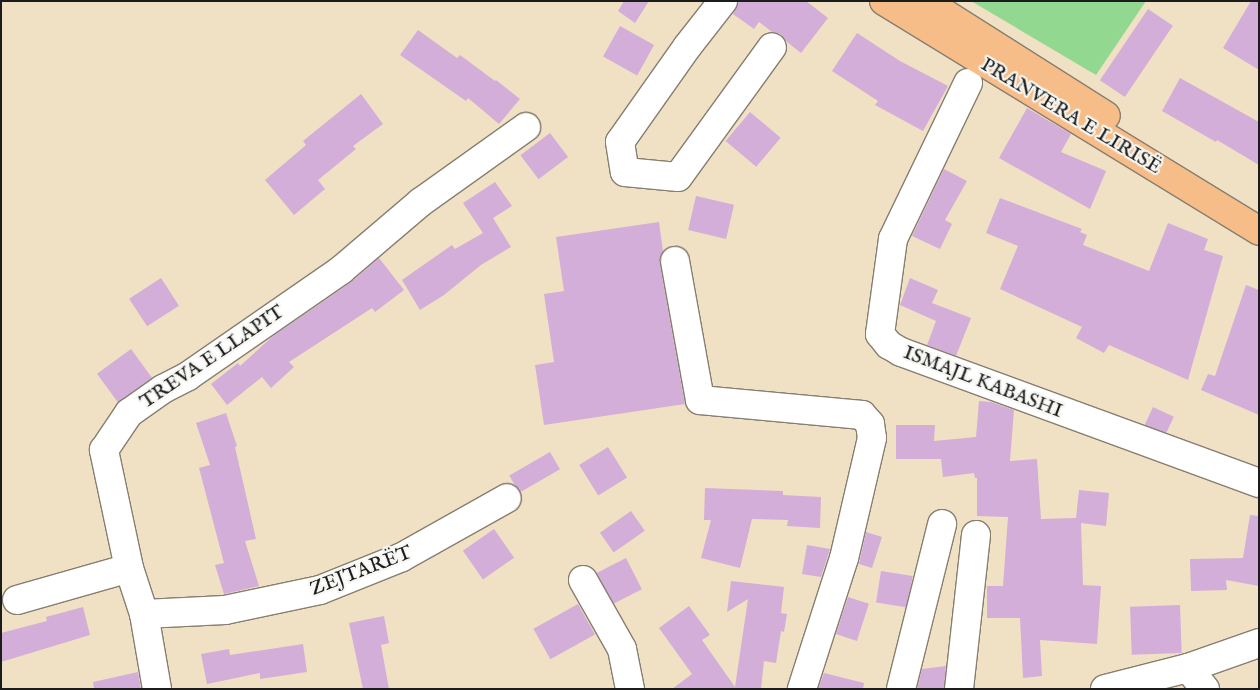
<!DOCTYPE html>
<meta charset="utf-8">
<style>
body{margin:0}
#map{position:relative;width:1260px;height:690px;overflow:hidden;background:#f0e1c5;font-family:"IM FELL English",serif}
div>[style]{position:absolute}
.green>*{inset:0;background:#92d891}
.building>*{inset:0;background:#d3aed8;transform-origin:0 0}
.roads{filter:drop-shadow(1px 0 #867e70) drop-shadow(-1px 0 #867e70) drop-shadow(0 1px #867e70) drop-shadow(0 -1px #867e70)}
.minor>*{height:28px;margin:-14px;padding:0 14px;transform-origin:14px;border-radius:14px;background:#fff}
.major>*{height:28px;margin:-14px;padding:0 14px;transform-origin:14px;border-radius:14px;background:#f7bd88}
span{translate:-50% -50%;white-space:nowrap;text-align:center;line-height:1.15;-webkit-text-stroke:4.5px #f6f6f2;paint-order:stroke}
.street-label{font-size:20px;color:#1c1c1c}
.frame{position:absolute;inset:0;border:2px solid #1c1c1c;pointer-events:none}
</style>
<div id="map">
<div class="green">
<i style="clip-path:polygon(971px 1px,1146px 1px,1096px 75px)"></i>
</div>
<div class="building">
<i style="clip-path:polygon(624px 1px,649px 1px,635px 23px,618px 11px)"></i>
<i style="clip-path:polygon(738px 1px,806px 1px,828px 18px,801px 53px,787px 42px,781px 34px,772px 32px,759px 22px,754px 29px,733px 14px)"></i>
<i style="clip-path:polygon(1251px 1px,1259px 1px,1259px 70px,1223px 48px)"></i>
<i style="left:1148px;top:9px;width:30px;height:86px;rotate:34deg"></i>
<i style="left:620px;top:26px;width:39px;height:35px;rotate:29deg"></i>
<i style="clip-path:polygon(418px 30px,457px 58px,460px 55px,495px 81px,496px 80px,520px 99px,499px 124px,468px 98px,466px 101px,400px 55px)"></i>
<i style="clip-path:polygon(857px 33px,900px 61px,948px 86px,923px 131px,875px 105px,878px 101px,832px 71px)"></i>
<i style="clip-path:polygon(1180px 78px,1259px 122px,1259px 165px,1217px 140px,1216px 142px,1162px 111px)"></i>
<i style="clip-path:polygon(361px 94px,383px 124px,353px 146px,356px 149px,318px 180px,325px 189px,294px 215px,265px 180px,306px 145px,303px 141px)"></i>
<i style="clip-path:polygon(1027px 108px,1071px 134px,1061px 152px,1106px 171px,1090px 209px,999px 158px)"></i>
<i style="left:750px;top:112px;width:40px;height:38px;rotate:40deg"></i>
<i style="left:550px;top:133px;width:30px;height:37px;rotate:53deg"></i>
<i style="clip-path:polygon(944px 169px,967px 181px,945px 220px,952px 224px,940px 249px,912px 236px)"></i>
<i style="clip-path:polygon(495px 182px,512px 206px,493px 218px,511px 247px,481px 265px,444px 295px,420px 310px,402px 280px,452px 245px,455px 249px,483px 233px,463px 203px)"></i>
<i style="left:696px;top:196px;width:39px;height:35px;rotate:13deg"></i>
<i style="clip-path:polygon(1000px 198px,1082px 229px,1080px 232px,1087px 235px,1083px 245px,1149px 271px,1168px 223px,1208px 239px,1204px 250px,1223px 256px,1188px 380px,1109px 345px,1104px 353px,1076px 338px,1082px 327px,1000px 289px,1018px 246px,986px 233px)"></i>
<i style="clip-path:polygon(659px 222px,663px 251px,660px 264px,685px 404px,544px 425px,535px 365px,554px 362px,544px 294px,564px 291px,556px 237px)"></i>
<i style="clip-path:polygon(379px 258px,404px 290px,375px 312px,372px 308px,289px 362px,294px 367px,271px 388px,262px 377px,227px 405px,211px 384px,238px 363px,240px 366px,273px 336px,350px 283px)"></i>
<i style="left:161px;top:278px;width:33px;height:38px;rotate:57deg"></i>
<i style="clip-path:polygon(910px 278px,938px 290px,932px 303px,971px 318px,956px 356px,927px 345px,936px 321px,900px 305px)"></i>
<i style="clip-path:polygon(1246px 285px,1259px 290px,1259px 415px,1201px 390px,1208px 374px,1215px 376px)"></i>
<i style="left:131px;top:349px;width:36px;height:42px;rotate:54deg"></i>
<i style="clip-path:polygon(979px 401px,991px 402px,1014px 410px,1010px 461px,1037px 459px,1041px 519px,1076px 518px,1079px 490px,1109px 493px,1106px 526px,1081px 523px,1083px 585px,1101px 586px,1097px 644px,1040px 640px,1042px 676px,1023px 678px,1020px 618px,987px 618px,987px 586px,1003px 586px,1008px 517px,977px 516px,977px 478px,975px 478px,974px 473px,943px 477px,941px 459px,896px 459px,896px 425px,935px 425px,934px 441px,976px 437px)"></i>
<i style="left:1153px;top:407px;width:23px;height:20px;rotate:25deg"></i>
<i style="clip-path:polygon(226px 413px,237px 446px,235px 447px,256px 539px,245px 541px,259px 586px,224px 594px,215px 565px,224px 563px,199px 468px,210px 465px,196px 423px)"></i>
<i style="left:608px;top:447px;width:36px;height:34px;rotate:58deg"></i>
<i style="left:550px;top:452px;width:20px;height:47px;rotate:60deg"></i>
<i style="clip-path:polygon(705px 488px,783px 491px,783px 495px,821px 497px,820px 528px,787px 526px,788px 520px,752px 519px,740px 568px,701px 558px,711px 520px,704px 520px)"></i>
<i style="left:631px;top:511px;width:24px;height:38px;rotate:55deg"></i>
<i style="clip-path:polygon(1250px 515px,1259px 516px,1259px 586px,1226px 580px,1227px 590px,1191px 591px,1190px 559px,1243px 558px)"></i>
<i style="left:494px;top:529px;width:35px;height:38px;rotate:55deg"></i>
<i style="clip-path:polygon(866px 532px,882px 537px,872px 568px,859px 564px)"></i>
<i style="clip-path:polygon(807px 545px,830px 549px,821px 577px,802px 574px)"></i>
<i style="left:626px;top:558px;width:35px;height:33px;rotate:63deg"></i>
<i style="left:881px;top:571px;width:32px;height:32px;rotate:9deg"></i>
<i style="clip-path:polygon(731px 581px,784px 587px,781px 613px,787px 614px,784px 632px,781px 631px,776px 663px,764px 661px,761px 689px,672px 689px,692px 674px,659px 628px,689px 606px,710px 635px,702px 640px,735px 687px,748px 599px,727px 612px)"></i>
<i style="left:848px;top:597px;width:22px;height:39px;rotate:18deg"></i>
<i style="left:578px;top:604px;width:35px;height:51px;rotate:61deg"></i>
<i style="left:1180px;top:605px;width:48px;height:50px;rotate:88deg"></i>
<i style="clip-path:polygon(83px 607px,90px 635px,1px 662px,1px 633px,47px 621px,46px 617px)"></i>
<i style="clip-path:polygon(384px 616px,389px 643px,381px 645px,389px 689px,363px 689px,349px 623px)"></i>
<i style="clip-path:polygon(303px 644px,307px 672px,260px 679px,260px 673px,207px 684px,201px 654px,229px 649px,230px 655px)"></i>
<i style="clip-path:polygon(946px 666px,944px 689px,917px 689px,922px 669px)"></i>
<i style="clip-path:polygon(138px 672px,141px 689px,94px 689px,93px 682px)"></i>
<i style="clip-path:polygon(824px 673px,864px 683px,863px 689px,818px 689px)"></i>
</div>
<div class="roads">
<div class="minor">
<i style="left:723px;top:1px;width:58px;rotate:128deg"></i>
<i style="left:687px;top:47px;width:116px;rotate:125.2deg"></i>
<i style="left:620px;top:142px;width:30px;rotate:81deg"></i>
<i style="left:625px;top:172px;width:53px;rotate:5.4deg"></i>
<i style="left:678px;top:177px;width:160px;rotate:-54.1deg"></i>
<i style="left:968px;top:83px;width:173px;rotate:115.7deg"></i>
<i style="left:893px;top:239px;width:96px;rotate:97.8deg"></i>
<i style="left:880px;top:334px;width:14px;rotate:51deg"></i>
<i style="left:889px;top:345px;width:14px;rotate:30deg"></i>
<i style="left:901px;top:352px;width:381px;rotate:20.1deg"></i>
<i style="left:675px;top:261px;width:141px;rotate:79.8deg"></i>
<i style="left:700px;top:400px;width:163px;rotate:5.3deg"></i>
<i style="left:862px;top:415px;width:12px;rotate:48deg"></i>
<i style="left:870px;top:424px;width:14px;rotate:82deg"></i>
<i style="left:872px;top:438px;width:123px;rotate:103.1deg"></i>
<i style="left:844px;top:558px;width:138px;rotate:107.8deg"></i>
<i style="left:583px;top:580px;width:79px;rotate:60.5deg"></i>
<i style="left:622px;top:649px;width:41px;rotate:78.7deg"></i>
<i style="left:17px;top:600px;width:116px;rotate:-15.9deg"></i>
<i style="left:144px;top:614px;width:81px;rotate:-2.8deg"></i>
<i style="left:225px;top:610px;width:97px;rotate:-11.9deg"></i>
<i style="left:320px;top:590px;width:88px;rotate:-21.9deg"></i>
<i style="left:402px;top:557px;width:120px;rotate:-29.3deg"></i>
<i style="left:1188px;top:668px;width:27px;rotate:51deg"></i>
<i style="left:157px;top:689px;width:76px;rotate:-99.8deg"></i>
<i style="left:144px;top:614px;width:48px;rotate:-108.1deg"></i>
<i style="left:129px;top:568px;width:121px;rotate:-102deg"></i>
<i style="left:104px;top:450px;width:45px;rotate:-56deg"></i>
<i style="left:129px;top:413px;width:42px;rotate:-35.2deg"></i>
<i style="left:163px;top:389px;width:28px;rotate:-27deg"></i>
<i style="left:188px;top:376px;width:186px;rotate:-34.7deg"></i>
<i style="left:341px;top:270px;width:105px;rotate:-40.4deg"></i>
<i style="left:421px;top:202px;width:129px;rotate:-35.5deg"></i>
<i style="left:901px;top:689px;width:170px;rotate:-76deg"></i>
<i style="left:959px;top:689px;width:155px;rotate:-83.7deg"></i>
<i style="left:1105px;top:689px;width:86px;rotate:-14.2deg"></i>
<i style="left:1188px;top:668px;width:75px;rotate:-19.4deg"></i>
</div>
<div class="major">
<i style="left:884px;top:1px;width:440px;rotate:31.5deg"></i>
<i style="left:925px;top:1px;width:214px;rotate:32.4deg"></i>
</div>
</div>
<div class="street-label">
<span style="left:1071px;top:116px;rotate:31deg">PRANVERA E LIRISË</span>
<span style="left:212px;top:357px;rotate:-34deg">TREVA E LLAPIT</span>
<span style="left:983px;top:382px;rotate:21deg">ISMAJL KABASHI</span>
<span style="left:361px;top:571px;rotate:-21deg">ZEJTARËT</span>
</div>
<div class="frame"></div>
</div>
